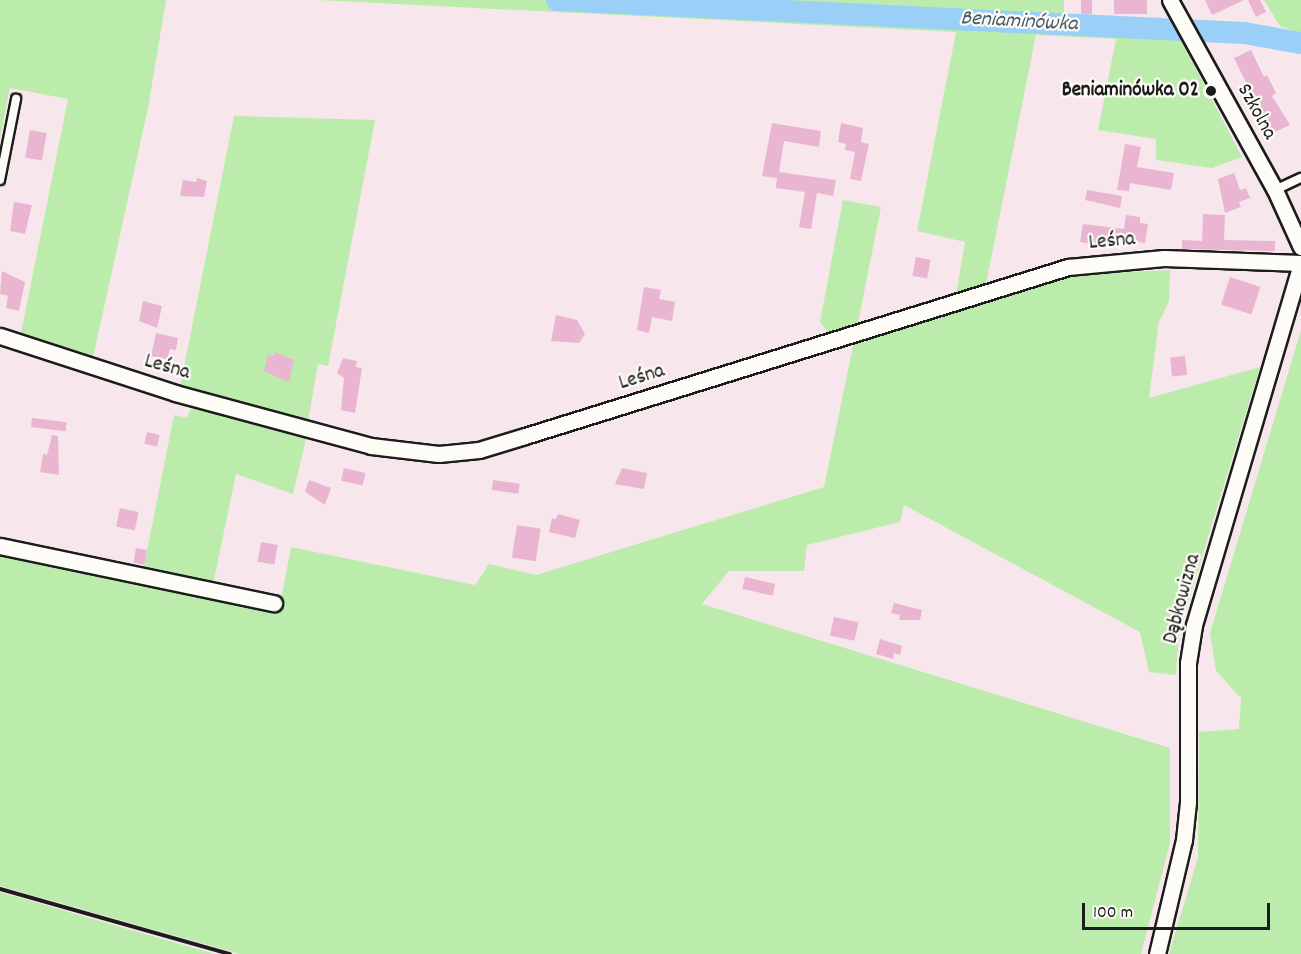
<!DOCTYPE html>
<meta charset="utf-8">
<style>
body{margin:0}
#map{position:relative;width:1301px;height:954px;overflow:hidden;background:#f7e7ec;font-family:Dekko,sans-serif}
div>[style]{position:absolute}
.green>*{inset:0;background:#bcecab}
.stream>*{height:4px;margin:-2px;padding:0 2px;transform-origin:2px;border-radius:2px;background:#9acff8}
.river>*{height:22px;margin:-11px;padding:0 11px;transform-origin:11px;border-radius:11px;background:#9acff8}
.building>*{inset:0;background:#e9b5d1;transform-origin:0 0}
.roads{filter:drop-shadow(2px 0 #1c1c1c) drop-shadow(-2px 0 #1c1c1c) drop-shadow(0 2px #1c1c1c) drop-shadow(0 -2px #1c1c1c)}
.lane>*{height:8px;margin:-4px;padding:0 4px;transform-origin:4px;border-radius:4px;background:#fdfcf7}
.street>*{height:15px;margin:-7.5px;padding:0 7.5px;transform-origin:7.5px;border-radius:7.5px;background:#fdfcf7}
.rail>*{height:4px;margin:-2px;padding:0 2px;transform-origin:2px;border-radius:2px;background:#1c1c1c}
.dots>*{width:16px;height:16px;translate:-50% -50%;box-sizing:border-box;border:3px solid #fdfcf7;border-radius:50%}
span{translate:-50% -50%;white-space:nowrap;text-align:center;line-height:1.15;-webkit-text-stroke:4.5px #fdfcf7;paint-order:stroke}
.poi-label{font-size:21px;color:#1c1c1c;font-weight:700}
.right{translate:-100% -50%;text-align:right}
.street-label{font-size:21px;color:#1c1c1c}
.water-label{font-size:22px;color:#485b69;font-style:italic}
.scale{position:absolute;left:1082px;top:903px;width:188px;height:27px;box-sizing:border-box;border:3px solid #1c1c1c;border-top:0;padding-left:8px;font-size:18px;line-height:21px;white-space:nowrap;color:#1c1c1c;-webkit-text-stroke:4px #fdfcf7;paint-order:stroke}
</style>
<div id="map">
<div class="green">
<i style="clip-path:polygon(0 0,166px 0,148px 108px,92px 362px,20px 338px,68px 99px,10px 88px,0 139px)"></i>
<i style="clip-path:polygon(318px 0,1064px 0,1064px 16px,1171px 21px,1242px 157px,1212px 168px,1156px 160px,1156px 139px,1098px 130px,1116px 39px,1036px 35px,986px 284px,956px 295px,965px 242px,917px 231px,956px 32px)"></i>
<i style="clip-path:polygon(1264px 0,1301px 0,1301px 34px,1280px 26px)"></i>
<i style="clip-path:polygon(234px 116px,375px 120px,328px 366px,318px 364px,308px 421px,180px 387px)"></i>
<i style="clip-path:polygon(843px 200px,881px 207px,857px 328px,829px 334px,820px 322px)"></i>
<i style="clip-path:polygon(1170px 270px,1169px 301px,1159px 322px,1149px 398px,1260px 367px,1179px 632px,1176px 675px,1149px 672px,1140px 632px,904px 505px,900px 522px,807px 545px,804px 571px,729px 571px,702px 604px,1170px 748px,1170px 843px,1141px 954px,240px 954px,0 886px,0 552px,279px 611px,291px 547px,475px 585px,489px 564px,536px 575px,824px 487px,854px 341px,1065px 275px)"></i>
<i style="clip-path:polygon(1301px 330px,1301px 954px,1169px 954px,1198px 857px,1199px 732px,1239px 729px,1241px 698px,1216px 671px,1210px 633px)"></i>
<i style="clip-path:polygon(201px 405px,307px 435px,293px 494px,236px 474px,213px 585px,143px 571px,174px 415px,187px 418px,190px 410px)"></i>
<i style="clip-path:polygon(0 892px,103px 922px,215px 954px,0 954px)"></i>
</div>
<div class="stream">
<i style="left:573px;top:0;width:1px;rotate:90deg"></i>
</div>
<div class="river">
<i style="left:557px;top:0;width:688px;rotate:2.75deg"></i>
<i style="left:1244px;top:33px;width:58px;rotate:10deg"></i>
</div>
<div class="building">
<i style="left:1081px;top:0;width:11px;height:14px"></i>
<i style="left:1114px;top:0;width:33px;height:14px"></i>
<i style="clip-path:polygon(1205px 0,1244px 0,1212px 15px)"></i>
<i style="clip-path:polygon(1248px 0,1260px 0,1266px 12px,1256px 17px)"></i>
<i style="clip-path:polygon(1251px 50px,1264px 77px,1267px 75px,1276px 93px,1272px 96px,1290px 125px,1271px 134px,1234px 58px)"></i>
<i style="clip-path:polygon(772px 123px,821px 131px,819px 147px,784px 141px,779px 172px,836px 180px,833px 196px,817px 193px,811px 229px,799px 227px,805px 192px,776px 188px,777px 178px,762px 176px)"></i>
<i style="clip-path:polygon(841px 123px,863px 128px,861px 142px,869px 144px,861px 181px,850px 179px,855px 152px,845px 150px,846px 144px,838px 142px)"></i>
<i style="left:30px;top:130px;width:17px;height:28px;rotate:10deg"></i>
<i style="clip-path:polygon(1125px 144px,1141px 147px,1137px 167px,1174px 173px,1171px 190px,1130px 183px,1129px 191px,1117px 190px)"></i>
<i style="clip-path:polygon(1234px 173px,1240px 190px,1246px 188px,1250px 198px,1239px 202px,1241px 207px,1225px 213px,1218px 179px)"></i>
<i style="clip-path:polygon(197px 178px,207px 181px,204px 197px,180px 196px,183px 180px,196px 182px)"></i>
<i style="clip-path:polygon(1087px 190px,1122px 196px,1120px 208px,1085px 200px)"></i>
<i style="clip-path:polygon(14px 202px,32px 205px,25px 234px,10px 231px)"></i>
<i style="clip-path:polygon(1203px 214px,1225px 215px,1224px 240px,1275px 241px,1275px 251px,1182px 249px,1182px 240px,1202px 241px)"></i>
<i style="clip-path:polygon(1126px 215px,1140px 217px,1140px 223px,1148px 224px,1145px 243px,1108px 237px,1107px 246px,1080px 242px,1083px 224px,1124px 229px)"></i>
<i style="left:916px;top:257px;width:15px;height:19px;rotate:11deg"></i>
<i style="clip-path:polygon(2px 271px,25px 282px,19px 311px,6px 308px,8px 296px,0 294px)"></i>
<i style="left:1230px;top:277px;width:32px;height:29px;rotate:18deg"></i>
<i style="clip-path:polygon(644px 287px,661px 290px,659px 299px,675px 302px,672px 321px,652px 317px,649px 333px,637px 330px)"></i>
<i style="clip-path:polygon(143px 301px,162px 306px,157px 328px,139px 321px)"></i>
<i style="clip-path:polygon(556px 315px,577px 320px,585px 334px,579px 343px,551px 341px)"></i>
<i style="clip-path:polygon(156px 333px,178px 338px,176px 350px,170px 349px,167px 359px,151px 356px)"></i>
<i style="clip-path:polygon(275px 352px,294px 360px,289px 382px,264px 371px,268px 355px,274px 356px)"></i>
<i style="left:1185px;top:356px;width:19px;height:15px;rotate:84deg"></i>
<i style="clip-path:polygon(343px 358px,357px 361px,356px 367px,362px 368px,355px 413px,341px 410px,344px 378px,337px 373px)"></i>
<i style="left:32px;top:418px;width:35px;height:9px;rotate:7deg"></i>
<i style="left:147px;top:432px;width:13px;height:12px;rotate:13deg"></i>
<i style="clip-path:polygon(52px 435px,58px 436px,59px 475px,40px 472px,43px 454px,47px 455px)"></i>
<i style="left:344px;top:468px;width:22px;height:13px;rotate:13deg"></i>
<i style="clip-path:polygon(622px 468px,647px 473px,644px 489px,615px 484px)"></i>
<i style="clip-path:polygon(309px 480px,331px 488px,325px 505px,305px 492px)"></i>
<i style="left:493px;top:480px;width:27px;height:10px;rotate:8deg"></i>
<i style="left:120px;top:508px;width:19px;height:19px;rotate:12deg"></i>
<i style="clip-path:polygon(558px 514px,580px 520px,575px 538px,549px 532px,552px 518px,556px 519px)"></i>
<i style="left:517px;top:525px;width:24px;height:33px;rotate:9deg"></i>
<i style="left:261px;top:542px;width:17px;height:20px;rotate:10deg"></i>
<i style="left:136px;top:548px;width:11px;height:15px;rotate:10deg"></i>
<i style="left:745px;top:577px;width:31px;height:12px;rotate:13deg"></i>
<i style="clip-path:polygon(894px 603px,922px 610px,920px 620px,899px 620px,900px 615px,891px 613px)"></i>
<i style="left:834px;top:617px;width:25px;height:19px;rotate:12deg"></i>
<i style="clip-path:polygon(880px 639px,902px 646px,900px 655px,894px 653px,893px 659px,876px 654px)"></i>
</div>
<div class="roads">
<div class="lane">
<i style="left:0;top:180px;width:83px;rotate:-78.8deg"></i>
<i style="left:1275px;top:190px;width:29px;rotate:-25deg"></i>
</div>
<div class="street">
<i style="left:1170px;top:0;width:217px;rotate:61.1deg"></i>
<i style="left:1275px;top:190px;width:63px;rotate:65.5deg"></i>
<i style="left:0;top:336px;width:184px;rotate:18deg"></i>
<i style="left:175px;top:393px;width:203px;rotate:15.1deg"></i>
<i style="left:371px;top:446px;width:68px;rotate:6.7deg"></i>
<i style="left:439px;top:454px;width:40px;rotate:-5.7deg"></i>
<i style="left:479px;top:450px;width:48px;rotate:-16.9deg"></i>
<i style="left:525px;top:436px;width:569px;rotate:-17.29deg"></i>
<i style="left:1068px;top:267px;width:96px;rotate:-5.4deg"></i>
<i style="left:1164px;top:258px;width:137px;rotate:2.1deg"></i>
<i style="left:0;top:546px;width:280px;rotate:11.8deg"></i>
<i style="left:1157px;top:954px;width:117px;rotate:-76.7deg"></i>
<i style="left:1184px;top:840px;width:37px;rotate:-84deg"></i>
<i style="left:1188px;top:803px;width:140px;rotate:-90deg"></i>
<i style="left:1188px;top:663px;width:38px;rotate:-81deg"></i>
<i style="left:1194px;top:625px;width:377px;rotate:-73.5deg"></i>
</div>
</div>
<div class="rail">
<i style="left:0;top:889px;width:239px;rotate:15.8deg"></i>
</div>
<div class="dots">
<i style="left:1211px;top:91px;background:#1c1c1c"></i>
</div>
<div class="poi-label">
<span class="right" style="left:1199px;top:91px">Beniaminówka 02</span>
</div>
<div class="street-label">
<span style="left:1256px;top:112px;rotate:61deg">Szkolna</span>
<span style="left:1112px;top:242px;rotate:-5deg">Leśna</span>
<span style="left:167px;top:368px;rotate:16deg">Leśna</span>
<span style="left:642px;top:378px;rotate:-17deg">Leśna</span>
<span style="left:1183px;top:599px;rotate:-75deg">Dąbkowizna</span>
</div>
<div class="water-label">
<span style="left:1019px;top:22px;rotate:3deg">Beniaminówka</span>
</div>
<div class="scale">100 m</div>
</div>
